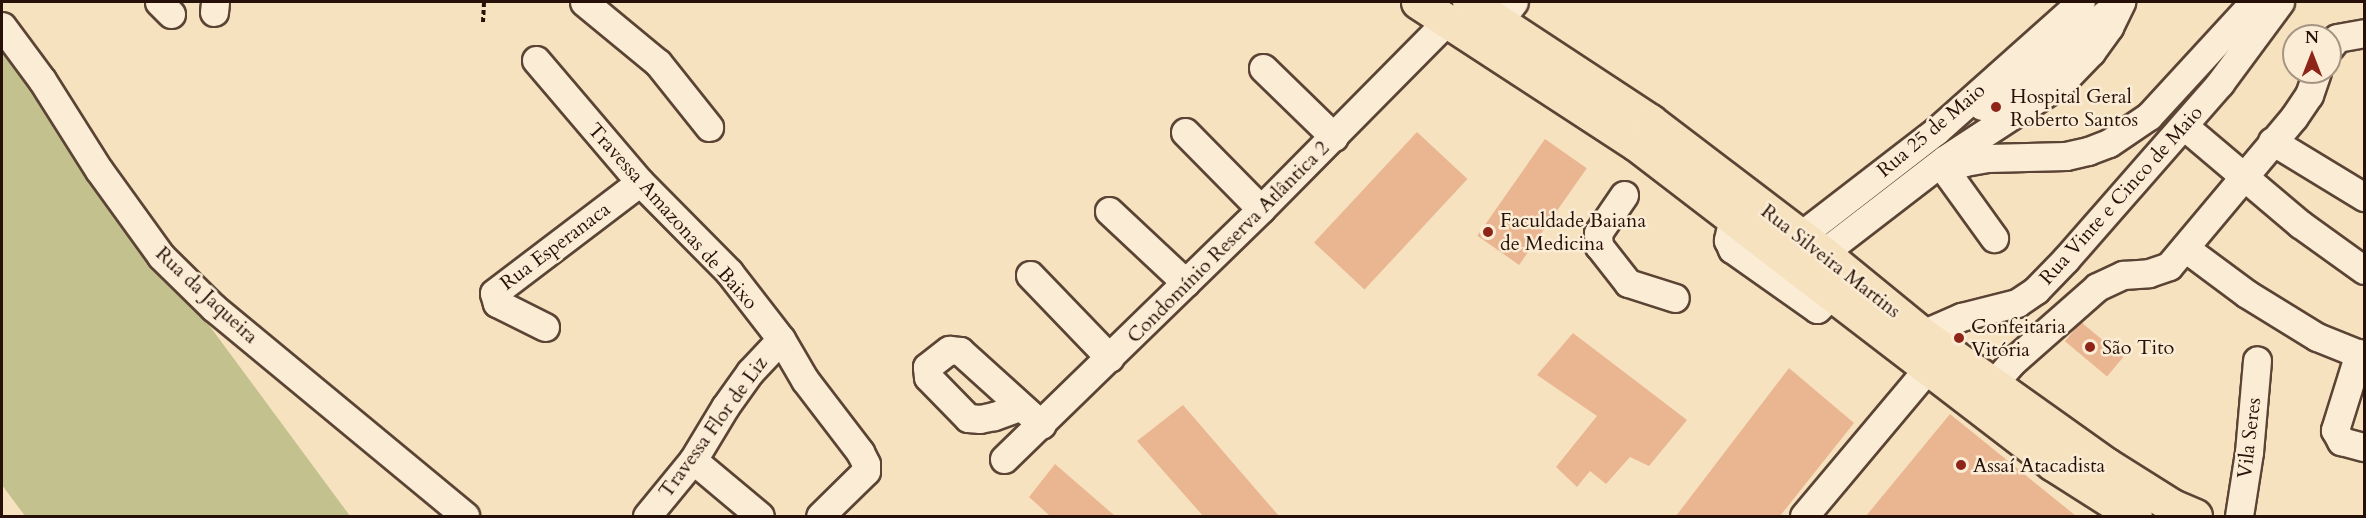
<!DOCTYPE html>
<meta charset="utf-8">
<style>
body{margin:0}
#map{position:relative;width:2366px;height:518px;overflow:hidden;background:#f7e2bf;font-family:Cardo,serif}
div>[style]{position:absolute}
.green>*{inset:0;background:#c3c18e}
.building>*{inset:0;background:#eab692;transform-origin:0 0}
.path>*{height:4px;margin-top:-2px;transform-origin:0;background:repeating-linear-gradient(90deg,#271007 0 4.5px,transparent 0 7.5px)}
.roads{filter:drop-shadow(2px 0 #5b4435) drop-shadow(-2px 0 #5b4435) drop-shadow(0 2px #5b4435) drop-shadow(0 -2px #5b4435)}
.minor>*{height:27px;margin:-13.5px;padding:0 13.5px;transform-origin:13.5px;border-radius:13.5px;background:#faecd5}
.major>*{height:33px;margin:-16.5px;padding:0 16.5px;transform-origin:16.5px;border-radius:16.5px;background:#f7e2bf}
.dots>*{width:16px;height:16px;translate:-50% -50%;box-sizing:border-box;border:3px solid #faecd5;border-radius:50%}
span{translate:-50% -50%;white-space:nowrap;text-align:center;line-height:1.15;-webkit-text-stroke:5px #faecd5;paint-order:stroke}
.poi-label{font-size:20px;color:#271007}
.left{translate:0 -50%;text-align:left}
.street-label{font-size:20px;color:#271007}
.frame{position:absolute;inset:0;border:3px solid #271007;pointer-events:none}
.north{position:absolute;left:2282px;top:24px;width:60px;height:60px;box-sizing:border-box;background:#faecd5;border:2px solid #a69483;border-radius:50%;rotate:0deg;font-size:16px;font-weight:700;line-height:24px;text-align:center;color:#271007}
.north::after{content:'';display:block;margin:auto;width:21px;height:27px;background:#8f2418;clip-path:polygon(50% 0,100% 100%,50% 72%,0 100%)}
</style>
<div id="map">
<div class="green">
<i style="clip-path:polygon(2px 45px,350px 516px,25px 516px,2px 485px)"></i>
</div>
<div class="building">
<i style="left:1417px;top:132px;width:69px;height:151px;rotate:43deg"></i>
<i style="left:1545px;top:139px;width:51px;height:118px;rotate:35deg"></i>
<i style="left:2081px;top:322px;width:55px;height:25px;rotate:40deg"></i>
<i style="clip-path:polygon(1573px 333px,1687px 420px,1649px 466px,1630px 457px,1606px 484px,1590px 471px,1577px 487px,1556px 467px,1597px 416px,1537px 375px)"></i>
<i style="clip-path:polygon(1789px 368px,1854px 423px,1780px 516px,1676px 516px)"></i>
<i style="clip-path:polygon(1183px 405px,1279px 516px,1203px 516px,1137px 441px)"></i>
<i style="clip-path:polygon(1950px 414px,2076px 516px,1866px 516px)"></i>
<i style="clip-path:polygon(1055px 464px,1115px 516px,1050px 516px,1029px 497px)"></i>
</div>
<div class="path">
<i style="left:483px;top:22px;width:20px;rotate:-87deg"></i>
</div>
<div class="roads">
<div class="minor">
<i style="left:159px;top:2px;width:17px;rotate:45deg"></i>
<i style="left:584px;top:2px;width:96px;rotate:39.5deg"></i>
<i style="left:658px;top:63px;width:82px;rotate:51.4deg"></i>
<i style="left:214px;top:12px;width:10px;rotate:-84deg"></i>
<i style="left:1499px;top:21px;width:24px;rotate:-52deg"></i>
<i style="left:2px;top:26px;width:67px;rotate:53.5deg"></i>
<i style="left:42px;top:80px;width:107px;rotate:57.7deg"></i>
<i style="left:99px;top:170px;width:106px;rotate:54.2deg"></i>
<i style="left:161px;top:256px;width:74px;rotate:44.5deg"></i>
<i style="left:214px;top:308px;width:326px;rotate:39.6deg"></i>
<i style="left:2330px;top:47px;width:11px;rotate:-52deg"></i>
<i style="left:2337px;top:38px;width:27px;rotate:-10deg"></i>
<i style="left:536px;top:60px;width:160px;rotate:49.6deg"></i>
<i style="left:640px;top:182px;width:127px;rotate:45.3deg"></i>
<i style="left:729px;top:272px;width:85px;rotate:52.2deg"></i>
<i style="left:781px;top:339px;width:48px;rotate:59.7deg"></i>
<i style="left:805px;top:380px;width:91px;rotate:52.6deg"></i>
<i style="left:860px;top:452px;width:13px;rotate:63deg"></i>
<i style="left:866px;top:464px;width:7px;rotate:90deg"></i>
<i style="left:866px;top:471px;width:64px;rotate:135.6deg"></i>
<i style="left:1263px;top:68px;width:99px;rotate:44.2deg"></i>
<i style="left:1982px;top:106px;width:98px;rotate:-34.7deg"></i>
<i style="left:2063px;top:50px;width:55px;rotate:-40.6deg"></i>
<i style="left:2184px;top:126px;width:152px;rotate:40.2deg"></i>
<i style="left:2300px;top:224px;width:79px;rotate:35.7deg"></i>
<i style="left:1185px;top:132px;width:108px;rotate:45.4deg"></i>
<i style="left:2272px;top:141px;width:108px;rotate:31.3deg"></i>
<i style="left:1945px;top:170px;width:22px;rotate:-22deg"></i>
<i style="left:1965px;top:162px;width:23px;rotate:-10deg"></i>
<i style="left:1988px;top:158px;width:78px;rotate:-1.5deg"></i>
<i style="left:2066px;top:156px;width:23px;rotate:-13deg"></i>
<i style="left:2088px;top:151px;width:22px;rotate:-21deg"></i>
<i style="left:2109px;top:143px;width:48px;rotate:-34deg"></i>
<i style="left:2149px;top:116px;width:155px;rotate:-47.4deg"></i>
<i style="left:1945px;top:170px;width:84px;rotate:54.2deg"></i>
<i style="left:1624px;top:195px;width:46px;rotate:124.4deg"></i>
<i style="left:1598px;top:233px;width:13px;rotate:86deg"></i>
<i style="left:1599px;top:246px;width:47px;rotate:51.9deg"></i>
<i style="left:1628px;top:283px;width:49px;rotate:17.7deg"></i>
<i style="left:1109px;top:211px;width:105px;rotate:43.1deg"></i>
<i style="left:1733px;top:218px;width:23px;rotate:103deg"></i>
<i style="left:1728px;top:240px;width:10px;rotate:66deg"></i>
<i style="left:1732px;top:249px;width:104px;rotate:35.2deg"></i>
<i style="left:1817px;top:309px;width:21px;rotate:-43deg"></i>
<i style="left:2185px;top:248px;width:77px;rotate:36.6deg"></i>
<i style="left:2247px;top:294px;width:82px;rotate:31.6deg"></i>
<i style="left:2317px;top:337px;width:51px;rotate:22deg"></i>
<i style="left:1823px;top:253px;width:154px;rotate:-37.6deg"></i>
<i style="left:1945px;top:159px;width:137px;rotate:-33.1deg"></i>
<i style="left:2060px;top:84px;width:45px;rotate:-45.9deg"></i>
<i style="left:2091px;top:52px;width:31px;rotate:-54deg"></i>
<i style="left:2109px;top:27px;width:28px;rotate:-64deg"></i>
<i style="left:1792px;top:254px;width:20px;rotate:-66deg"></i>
<i style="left:1800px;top:236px;width:172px;rotate:-37.7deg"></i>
<i style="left:1936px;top:131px;width:194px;rotate:-41.7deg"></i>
<i style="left:1030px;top:275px;width:115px;rotate:46.1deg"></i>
<i style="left:545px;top:327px;width:54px;rotate:-153.4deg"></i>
<i style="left:497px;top:303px;width:10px;rotate:-107deg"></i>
<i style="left:494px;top:293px;width:183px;rotate:-37.2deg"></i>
<i style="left:1922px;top:334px;width:43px;rotate:-23.6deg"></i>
<i style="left:1961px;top:317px;width:58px;rotate:-14deg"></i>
<i style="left:2017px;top:303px;width:23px;rotate:-34deg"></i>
<i style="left:2036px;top:290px;width:43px;rotate:-45.9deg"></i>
<i style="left:2066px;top:259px;width:234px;rotate:-48.8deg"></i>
<i style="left:2220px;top:83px;width:101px;rotate:-53.5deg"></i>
<i style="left:2359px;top:353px;width:81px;rotate:107.3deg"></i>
<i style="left:2335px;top:430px;width:13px;rotate:61deg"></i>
<i style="left:2341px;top:441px;width:24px;rotate:15deg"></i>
<i style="left:1993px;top:384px;width:29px;rotate:-49deg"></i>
<i style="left:2012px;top:362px;width:113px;rotate:-41.4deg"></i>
<i style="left:2097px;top:287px;width:29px;rotate:-25deg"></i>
<i style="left:2123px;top:275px;width:26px;rotate:-4deg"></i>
<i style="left:2149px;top:273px;width:21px;rotate:-19deg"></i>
<i style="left:2169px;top:266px;width:194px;rotate:-50deg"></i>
<i style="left:2294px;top:117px;width:27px;rotate:-56deg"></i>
<i style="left:2309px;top:95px;width:24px;rotate:-71deg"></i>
<i style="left:1019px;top:407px;width:27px;rotate:160deg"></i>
<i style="left:994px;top:416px;width:14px;rotate:168deg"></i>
<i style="left:980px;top:419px;width:12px;rotate:-175deg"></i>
<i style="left:968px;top:418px;width:57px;rotate:-134.3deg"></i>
<i style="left:928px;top:377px;width:10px;rotate:-96deg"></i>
<i style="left:927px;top:367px;width:28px;rotate:-38deg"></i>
<i style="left:949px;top:350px;width:11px;rotate:5deg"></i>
<i style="left:960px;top:351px;width:110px;rotate:42.1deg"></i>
<i style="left:1004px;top:459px;width:359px;rotate:-44.2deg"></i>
<i style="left:1261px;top:209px;width:264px;rotate:-45.3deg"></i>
<i style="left:693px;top:460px;width:87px;rotate:39.9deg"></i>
<i style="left:647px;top:516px;width:72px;rotate:-50.6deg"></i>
<i style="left:693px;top:460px;width:62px;rotate:-58.9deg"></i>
<i style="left:725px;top:407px;width:43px;rotate:-54.5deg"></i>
<i style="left:750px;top:372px;width:45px;rotate:-46.8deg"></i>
<i style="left:1804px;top:516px;width:193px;rotate:-50deg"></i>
<i style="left:2239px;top:516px;width:65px;rotate:-81.1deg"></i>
<i style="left:2249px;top:452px;width:92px;rotate:-85deg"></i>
</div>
<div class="major">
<i style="left:1418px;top:2px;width:260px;rotate:33.1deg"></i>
<i style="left:1636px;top:144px;width:526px;rotate:37.5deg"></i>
<i style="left:2053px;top:464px;width:97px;rotate:32.4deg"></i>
<i style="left:1469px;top:2px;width:217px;rotate:33.3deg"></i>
<i style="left:1650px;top:121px;width:218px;rotate:37.3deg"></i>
<i style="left:1823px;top:253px;width:128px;rotate:39.3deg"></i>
<i style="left:1922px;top:334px;width:87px;rotate:35.2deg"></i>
<i style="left:1993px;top:384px;width:140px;rotate:35.4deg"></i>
<i style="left:2107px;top:465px;width:77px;rotate:32.2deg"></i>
<i style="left:2172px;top:506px;width:25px;rotate:23deg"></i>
</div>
</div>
<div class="dots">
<i style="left:1996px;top:107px;background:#8f2418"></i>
<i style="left:1488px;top:232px;background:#8f2418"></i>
<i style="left:1959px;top:338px;background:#8f2418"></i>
<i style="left:2090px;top:347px;background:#8f2418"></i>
<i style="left:1961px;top:465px;background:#8f2418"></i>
</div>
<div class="poi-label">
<span class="left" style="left:2010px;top:108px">Hospital Geral<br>Roberto Santos</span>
<span class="left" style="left:1500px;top:232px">Faculdade Baiana<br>de Medicina</span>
<span class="left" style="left:1971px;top:338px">Confeitaria<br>Vitória</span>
<span class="left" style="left:2102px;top:347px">São Tito</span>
<span class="left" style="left:1973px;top:465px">Assaí Atacadista</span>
</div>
<div class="street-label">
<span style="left:1931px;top:130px;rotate:-40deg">Rua 25 de Maio</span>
<span style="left:2121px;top:195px;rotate:-48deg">Rua Vinte e Cinco de Maio</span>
<span style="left:673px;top:216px;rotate:48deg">Travessa Amazonas de Baixo</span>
<span style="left:1228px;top:242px;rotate:-45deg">Condomínio Reserva Atlântica 2</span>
<span style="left:555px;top:246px;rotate:-37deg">Rua Esperanaca</span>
<span style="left:1831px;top:261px;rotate:38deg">Rua Silveira Martins</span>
<span style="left:207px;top:295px;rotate:43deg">Rua da Jaqueira</span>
<span style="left:713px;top:427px;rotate:-54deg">Travessa Flor de Liz</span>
<span style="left:2249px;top:438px;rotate:-83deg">Vila Seres</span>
</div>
<div class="frame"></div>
<div class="north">N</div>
</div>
